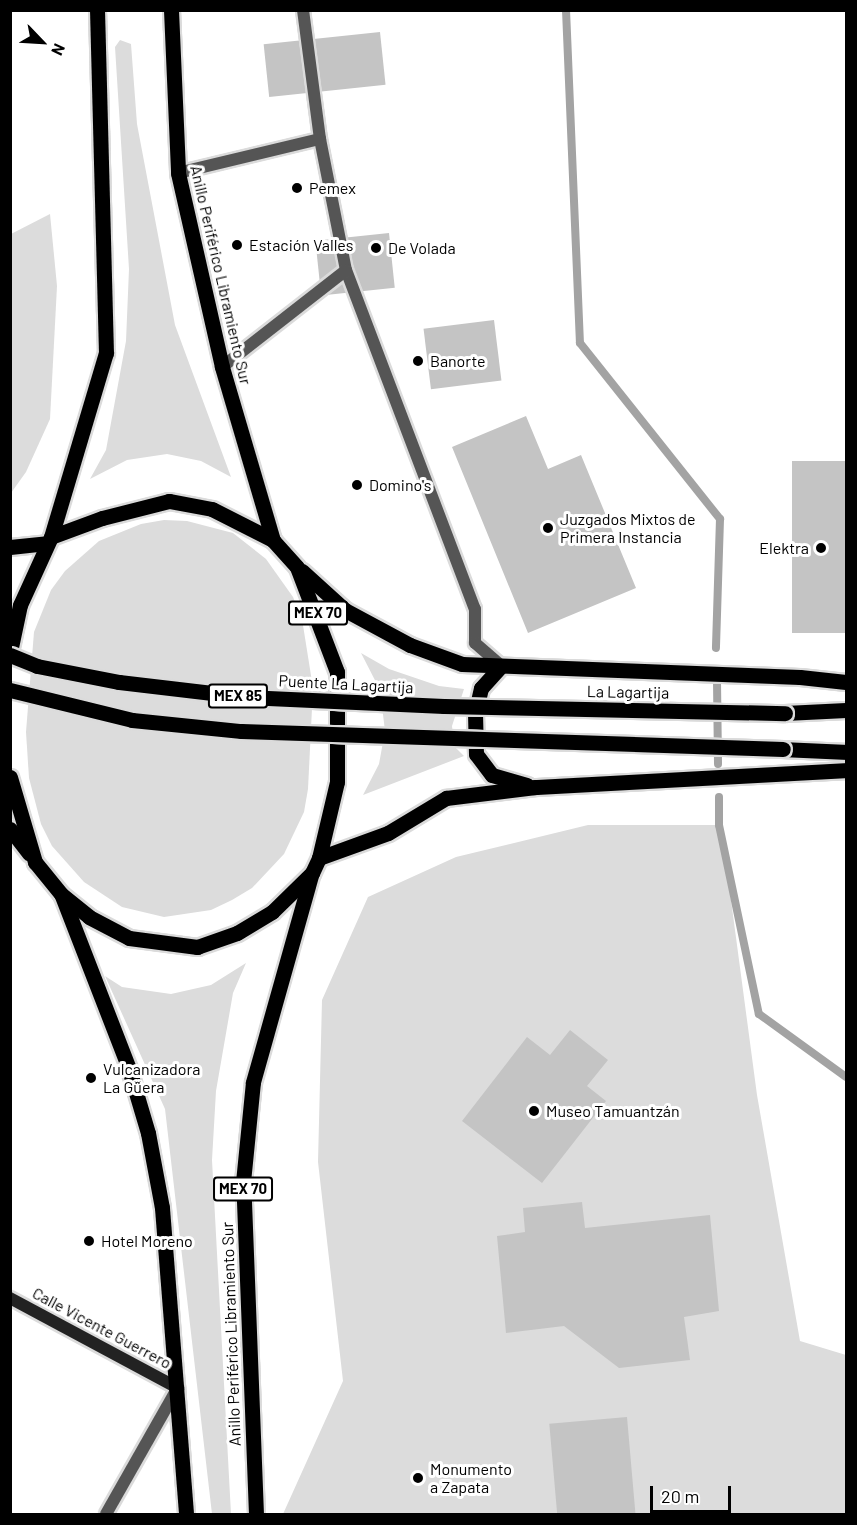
<!DOCTYPE html>
<meta charset="utf-8">
<style>
body{margin:0}
#map{position:relative;width:857px;height:1525px;overflow:hidden;background:#fff;font-family:Barlow,sans-serif}
div>[style]{position:absolute}
.green>*{inset:0;background:#dcdcdc}
.stream>*{height:8px;margin:-4px;padding:0 4px;transform-origin:4px;border-radius:4px;background:#a3a3a3}
.building>*{inset:0;background:#c4c4c4;transform-origin:0 0}
.roads{filter:drop-shadow(2px 0 #dbdbdb) drop-shadow(-2px 0 #dbdbdb) drop-shadow(0 2px #dbdbdb) drop-shadow(0 -2px #dbdbdb)}
.lane>*{height:12px;margin:-6px;padding:0 6px;transform-origin:6px;border-radius:6px;background:#555}
.street>*{height:12px;margin:-6px;padding:0 6px;transform-origin:6px;border-radius:6px;background:#555}
.secondary>*{height:12px;margin:-6px;padding:0 6px;transform-origin:6px;border-radius:6px;background:#222}
.primary>*{height:15px;margin:-7.5px;padding:0 7.5px;transform-origin:7.5px;border-radius:7.5px;background:#000}
.bridges{filter:drop-shadow(2px 0 #dbdbdb) drop-shadow(-2px 0 #dbdbdb) drop-shadow(0 2px #dbdbdb) drop-shadow(0 -2px #dbdbdb)}
.primary-bridge>*{height:15px;margin:-7.5px;padding:0 7.5px;transform-origin:7.5px;border-radius:7.5px;background:#000}
.dots>*{width:16px;height:16px;translate:-50% -50%;box-sizing:border-box;border:3px solid #fff;border-radius:50%}
span{translate:-50% -50%;white-space:nowrap;text-align:center;line-height:1.15;-webkit-text-stroke:6px #fff;paint-order:stroke}
.shield-label span{padding:2px 4px;background:#fff;border:2px solid;border-radius:4px;-webkit-text-stroke-width:0}
.shield-label{font-size:15px;color:#000;font-weight:700}
.poi-label{font-size:16px;color:#000}
.left{translate:0 -50%;text-align:left}
.right{translate:-100% -50%;text-align:right}
.street-label{font-size:16px;color:#000}
.frame{position:absolute;inset:0;border:12px solid #000;pointer-events:none}
.north{position:absolute;left:12px;top:12px;width:60px;height:60px;-webkit-text-stroke:4px #fff;paint-order:stroke;rotate:115deg;font-size:16px;font-weight:700;line-height:24px;text-align:center;color:#000}
.north::after{content:'';display:block;margin:auto;width:21px;height:27px;background:#000;clip-path:polygon(50% 0,100% 100%,50% 72%,0 100%)}
.scale{position:absolute;left:650px;top:1486px;width:81px;height:27px;box-sizing:border-box;border:3px solid #000;border-top:0;padding-left:8px;font-size:18px;line-height:21px;white-space:nowrap;color:#000;-webkit-text-stroke:4px #fff;paint-order:stroke}
</style>
<div id="map">
<div class="green">
<i style="clip-path:polygon(120px 40px,131px 44px,137px 124px,175px 325px,231px 477px,201px 461px,167px 454px,127px 460px,90px 479px,106px 450px,126px 341px,129px 269px,115px 47px)"></i>
<i style="clip-path:polygon(50px 214px,57px 286px,50px 419px,26px 472px,11px 493px,11px 234px)"></i>
<i style="clip-path:polygon(164px 520px,187px 521px,233px 533px,266px 559px,293px 597px,302px 619px,313px 688px,308px 789px,304px 812px,284px 854px,252px 888px,232px 900px,211px 910px,164px 917px,122px 907px,84px 882px,52px 846px,41px 824px,29px 778px,26px 732px,34px 632px,51px 590px,65px 571px,99px 541px,141px 524px)"></i>
<i style="clip-path:polygon(361px 653px,389px 669px,439px 686px,464px 689px,452px 726px,454px 746px,464px 756px,363px 795px,379px 764px,385px 731px,380px 690px)"></i>
<i style="clip-path:polygon(588px 825px,721px 825px,757px 1095px,800px 1341px,846px 1355px,846px 1514px,283px 1514px,343px 1381px,318px 1162px,322px 1000px,368px 897px,456px 857px)"></i>
<i style="clip-path:polygon(246px 963px,233px 993px,216px 1091px,212px 1160px,231px 1514px,212px 1514px,165px 1109px,105px 976px,122px 987px,171px 994px,211px 985px)"></i>
</div>
<div class="stream">
<i style="left:566px;top:10px;width:333px;rotate:87.6deg"></i>
<i style="left:580px;top:343px;width:225px;rotate:51.5deg"></i>
<i style="left:720px;top:519px;width:129px;rotate:91.8deg"></i>
<i style="left:717px;top:681px;width:83px;rotate:89.3deg"></i>
<i style="left:719px;top:797px;width:28px;rotate:90deg"></i>
<i style="left:719px;top:825px;width:193px;rotate:78.1deg"></i>
<i style="left:759px;top:1014px;width:107px;rotate:35.9deg"></i>
</div>
<div class="building">
<i style="left:380px;top:32px;width:53px;height:117px;rotate:84deg"></i>
<i style="left:389px;top:233px;width:55px;height:74px;rotate:84deg"></i>
<i style="left:494px;top:320px;width:61px;height:71px;rotate:83deg"></i>
<i style="clip-path:polygon(526px 416px,548px 469px,581px 455px,636px 588px,528px 633px,452px 447px)"></i>
<i style="left:846px;top:461px;width:172px;height:54px;rotate:90deg"></i>
<i style="clip-path:polygon(570px 1030px,608px 1060px,587px 1086px,606px 1101px,542px 1183px,462px 1121px,527px 1037px,550px 1055px)"></i>
<i style="clip-path:polygon(582px 1202px,585px 1228px,710px 1215px,719px 1311px,684px 1317px,690px 1360px,619px 1368px,564px 1326px,506px 1333px,497px 1236px,525px 1232px,523px 1208px)"></i>
<i style="left:627px;top:1417px;width:97px;height:78px;rotate:85deg"></i>
</div>
<div class="roads">
<div class="lane">
<i style="left:303px;top:10px;width:130px;rotate:82.5deg"></i>
<i style="left:320px;top:139px;width:134px;rotate:78.8deg"></i>
<i style="left:346px;top:270px;width:363px;rotate:69.2deg"></i>
<i style="left:475px;top:609px;width:34px;rotate:90deg"></i>
<i style="left:475px;top:643px;width:35px;rotate:41deg"></i>
<i style="left:178px;top:173px;width:146px;rotate:-13.5deg"></i>
<i style="left:222px;top:367px;width:157px;rotate:-38deg"></i>
</div>
<div class="street">
<i style="left:106px;top:1514px;width:144px;rotate:-60.4deg"></i>
</div>
<div class="secondary">
<i style="left:10px;top:1298px;width:191px;rotate:28.2deg"></i>
</div>
<div class="primary">
<i style="left:171px;top:10px;width:163px;rotate:87.5deg"></i>
<i style="left:178px;top:173px;width:199px;rotate:77.2deg"></i>
<i style="left:222px;top:367px;width:180px;rotate:73.6deg"></i>
<i style="left:10px;top:547px;width:37px;rotate:-6deg"></i>
<i style="left:302px;top:571px;width:58px;rotate:42.2deg"></i>
<i style="left:345px;top:610px;width:74px;rotate:28.3deg"></i>
<i style="left:410px;top:645px;width:55px;rotate:20.1deg"></i>
<i style="left:462px;top:664px;width:338px;rotate:2.2deg"></i>
<i style="left:800px;top:677px;width:46px;rotate:6.2deg"></i>
<i style="left:10px;top:652px;width:48px;rotate:-78deg"></i>
<i style="left:20px;top:605px;width:75px;rotate:-65.5deg"></i>
<i style="left:51px;top:537px;width:192px;rotate:-73.4deg"></i>
<i style="left:106px;top:353px;width:343px;rotate:-91.5deg"></i>
<i style="left:501px;top:666px;width:30px;rotate:132deg"></i>
<i style="left:481px;top:688px;width:26px;rotate:103deg"></i>
<i style="left:475px;top:713px;width:41px;rotate:88.6deg"></i>
<i style="left:476px;top:754px;width:26px;rotate:53deg"></i>
<i style="left:492px;top:775px;width:36px;rotate:16deg"></i>
<i style="left:785px;top:713px;width:61px;rotate:-2.8deg"></i>
<i style="left:783px;top:749px;width:63px;rotate:2.7deg"></i>
<i style="left:10px;top:777px;width:89px;rotate:73.6deg"></i>
<i style="left:35px;top:862px;width:41px;rotate:50.9deg"></i>
<i style="left:61px;top:894px;width:36px;rotate:39deg"></i>
<i style="left:89px;top:917px;width:45px;rotate:27.7deg"></i>
<i style="left:129px;top:938px;width:69px;rotate:7.5deg"></i>
<i style="left:197px;top:947px;width:42px;rotate:-19.3deg"></i>
<i style="left:237px;top:933px;width:41px;rotate:-31deg"></i>
<i style="left:272px;top:912px;width:56px;rotate:-44.3deg"></i>
<i style="left:312px;top:873px;width:17px;rotate:-65deg"></i>
<i style="left:319px;top:858px;width:78px;rotate:-76.7deg"></i>
<i style="left:337px;top:782px;width:110px;rotate:-90deg"></i>
<i style="left:337px;top:672px;width:112px;rotate:-110.9deg"></i>
<i style="left:297px;top:567px;width:36px;rotate:-132deg"></i>
<i style="left:273px;top:540px;width:68px;rotate:-153.1deg"></i>
<i style="left:212px;top:509px;width:44px;rotate:-169.5deg"></i>
<i style="left:169px;top:501px;width:69px;rotate:165.8deg"></i>
<i style="left:102px;top:518px;width:54px;rotate:159.6deg"></i>
<i style="left:10px;top:829px;width:31px;rotate:52deg"></i>
<i style="left:319px;top:858px;width:73px;rotate:-19.9deg"></i>
<i style="left:388px;top:833px;width:68px;rotate:-31.1deg"></i>
<i style="left:446px;top:798px;width:90px;rotate:-7deg"></i>
<i style="left:535px;top:787px;width:311px;rotate:-3.1deg"></i>
<i style="left:62px;top:896px;width:186px;rotate:68.8deg"></i>
<i style="left:129px;top:1069px;width:67px;rotate:73.5deg"></i>
<i style="left:148px;top:1133px;width:76px;rotate:79.4deg"></i>
<i style="left:162px;top:1208px;width:307px;rotate:85.5deg"></i>
<i style="left:256px;top:1514px;width:332px;rotate:-92.2deg"></i>
<i style="left:243px;top:1182px;width:100px;rotate:-84.3deg"></i>
<i style="left:253px;top:1082px;width:215px;rotate:-74.3deg"></i>
</div>
</div>
<div class="bridges">
<div class="primary-bridge">
<i style="left:10px;top:655px;width:29px;rotate:22deg"></i>
<i style="left:37px;top:666px;width:84px;rotate:11deg"></i>
<i style="left:119px;top:682px;width:128px;rotate:6.7deg"></i>
<i style="left:246px;top:697px;width:198px;rotate:2.6deg"></i>
<i style="left:444px;top:706px;width:341px;rotate:1.2deg"></i>
<i style="left:10px;top:690px;width:126px;rotate:13.8deg"></i>
<i style="left:132px;top:720px;width:110px;rotate:5.8deg"></i>
<i style="left:241px;top:731px;width:542px;rotate:1.9deg"></i>
</div>
</div>
<div class="dots">
<i style="left:297px;top:188px;background:#000"></i>
<i style="left:237px;top:245px;background:#000"></i>
<i style="left:376px;top:248px;background:#000"></i>
<i style="left:418px;top:361px;background:#000"></i>
<i style="left:357px;top:485px;background:#000"></i>
<i style="left:548px;top:528px;background:#000"></i>
<i style="left:821px;top:548px;background:#000"></i>
<i style="left:91px;top:1078px;background:#000"></i>
<i style="left:534px;top:1111px;background:#000"></i>
<i style="left:89px;top:1241px;background:#000"></i>
<i style="left:418px;top:1478px;background:#000"></i>
</div>
<div class="shield-label">
<span style="left:318px;top:613px">MEX 70</span>
<span style="left:238px;top:696px">MEX 85</span>
<span style="left:243px;top:1189px">MEX 70</span>
</div>
<div class="poi-label">
<span class="left" style="left:309px;top:188px">Pemex</span>
<span class="left" style="left:249px;top:245px">Estación Valles</span>
<span class="left" style="left:388px;top:248px">De Volada</span>
<span class="left" style="left:430px;top:361px">Banorte</span>
<span class="left" style="left:369px;top:485px">Domino's</span>
<span class="left" style="left:560px;top:528px">Juzgados Mixtos de<br>Primera Instancia</span>
<span class="right" style="left:809px;top:548px">Elektra</span>
<span class="left" style="left:103px;top:1078px">Vulcanizadora<br>La Güera</span>
<span class="left" style="left:546px;top:1111px">Museo Tamuantzán</span>
<span class="left" style="left:101px;top:1241px">Hotel Moreno</span>
<span class="left" style="left:430px;top:1478px">Monumento<br>a Zapata</span>
</div>
<div class="street-label">
<span style="left:221px;top:275px;rotate:77deg">Anillo Periférico Libramiento Sur</span>
<span style="left:346px;top:684px;rotate:3deg">Puente La Lagartija</span>
<span style="left:628px;top:692px;rotate:1deg">La Lagartija</span>
<span style="left:102px;top:1328px;rotate:28deg">Calle Vicente Guerrero</span>
<span style="left:231px;top:1334px;rotate:-92deg">Anillo Periférico Libramiento Sur</span>
</div>
<div class="frame"></div>
<div class="north">N</div>
<div class="scale">20 m</div>
</div>
